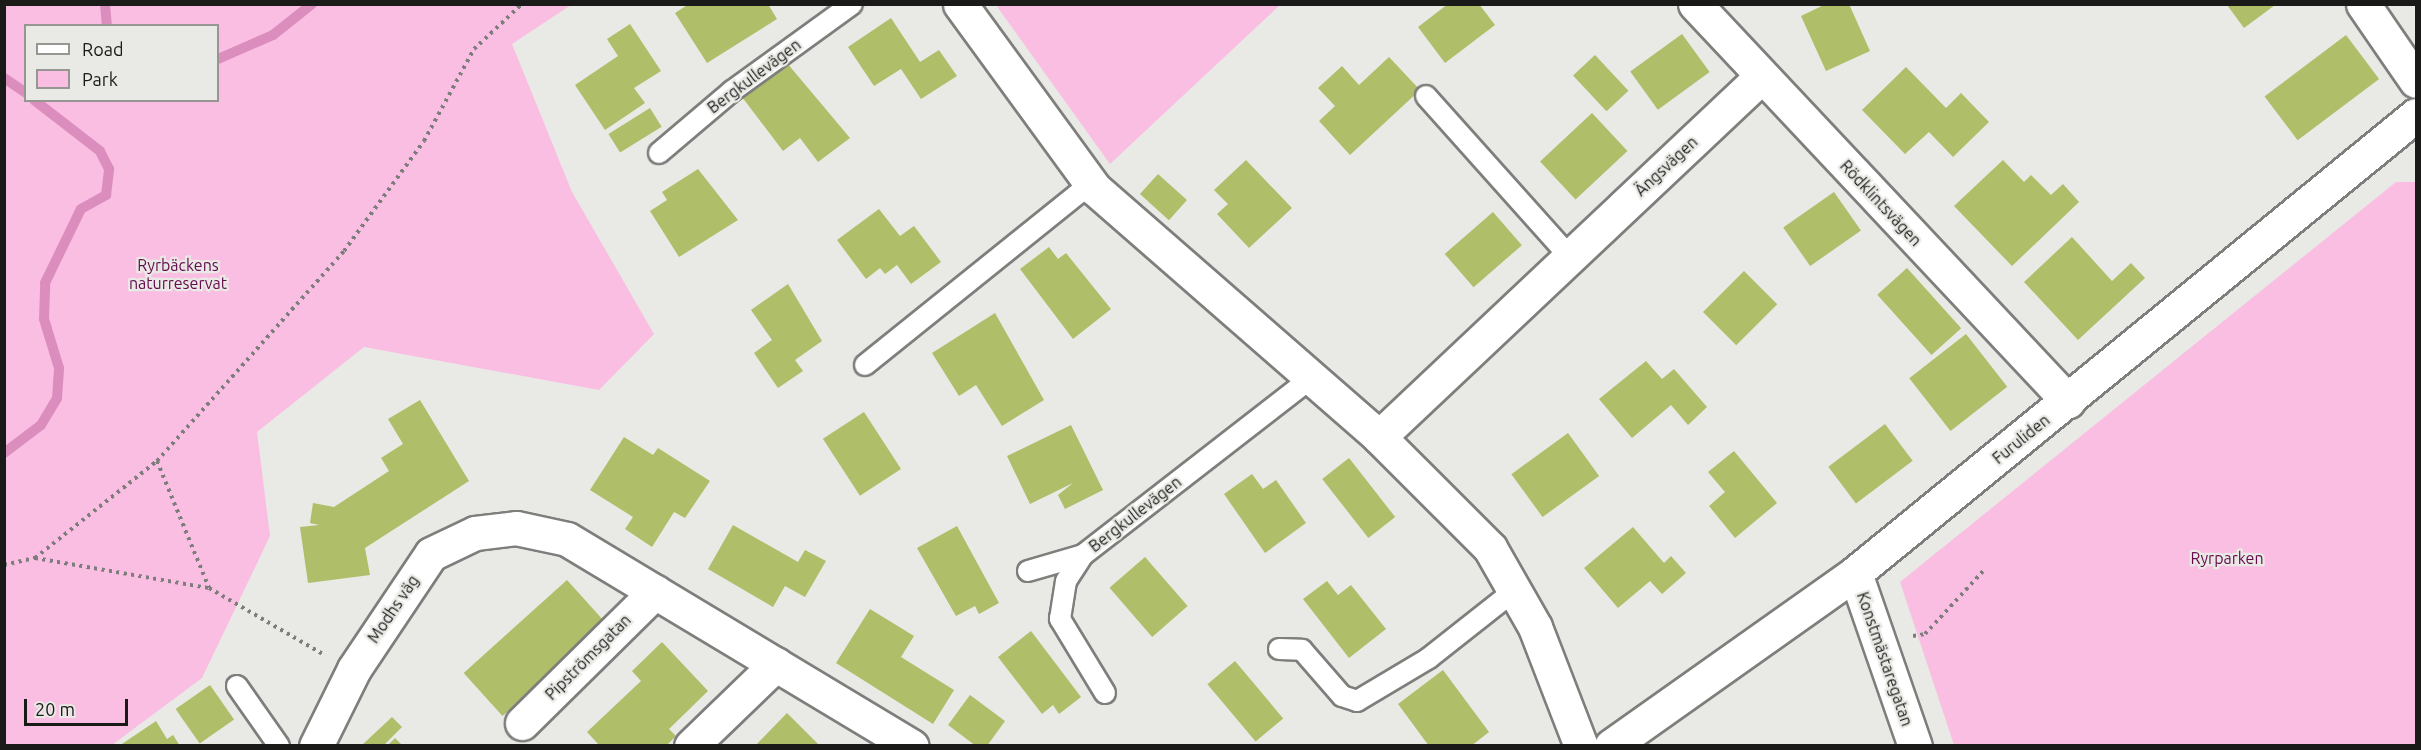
<!DOCTYPE html>
<meta charset="utf-8">
<style>
body{margin:0}
#map{position:relative;width:2421px;height:750px;overflow:hidden;background:#e9e9e5;font-family:Ubuntu,sans-serif}
div>[style]{position:absolute}
.green>*{inset:0;background:#fabee2}
.stream>*{height:10px;margin:-5px;padding:0 5px;transform-origin:5px;border-radius:5px;background:#db8ebe}
.building>*{inset:0;background:#afbe69;transform-origin:0 0}
.path>*{height:4px;margin-top:-2px;transform-origin:0;background:repeating-linear-gradient(90deg,#7d7d7b 0 3px,transparent 0 7.5px)}
.roads{filter:drop-shadow(2px 0 #7e7f7c) drop-shadow(-2px 0 #7e7f7c) drop-shadow(0 2px #7e7f7c) drop-shadow(0 -2px #7e7f7c)}
.lane>*{height:20px;margin:-10px;padding:0 10px;transform-origin:10px;border-radius:10px;background:#fff}
.street>*{height:33px;margin:-16.5px;padding:0 16.5px;transform-origin:16.5px;border-radius:16.5px;background:#fff}
span{translate:-50% -50%;white-space:nowrap;text-align:center;line-height:1.15;-webkit-text-stroke:4.5px #e9e9e5;paint-order:stroke}
.street-label{font-size:16px;color:#1a1a19}
.park-label{font-size:16px;color:#660a4e}
.frame{position:absolute;inset:0;border:6px solid #1a1a19;pointer-events:none}
.legend{position:absolute;left:24px;top:24px;width:195px;height:78px;box-sizing:border-box;background:#e9e9e5;border:2px solid #969693;margin:0;padding:8px 10px;list-style:none;font-size:18px;color:#1a1a19}
.legend li{display:flex;align-items:center;gap:12px;height:30px}
.legend b{width:30px;border:2px solid #969693}
.scale{position:absolute;left:24px;top:699px;width:104px;height:27px;box-sizing:border-box;border:3px solid #1a1a19;border-top:0;padding-left:8px;font-size:18px;line-height:21px;white-space:nowrap;color:#1a1a19;-webkit-text-stroke:4px #e9e9e5;paint-order:stroke}
</style>
<div id="map">
<div class="green">
<i style="clip-path:polygon(evenodd,4px 5px,571px 5px,512px 44px,572px 192px,654px 334px,599px 390px,364px 347px,257px 432px,270px 536px,202px 678px,112px 745px,5px 745px,4px 5px,26px 26px,218px 26px,218px 100px,26px 100px,26px 26px)"></i>
<i style="clip-path:polygon(996px 5px,996px 4px,1280px 5px,1110px 164px)"></i>
<i style="clip-path:polygon(2396px 182px,2416px 182px,2416px 745px,1954px 745px,1900px 582px)"></i>
</div>
<div class="stream">
<i style="left:105px;top:4px;width:22px;rotate:85deg"></i>
<i style="left:218px;top:59px;width:60px;rotate:-23.6deg"></i>
<i style="left:273px;top:35px;width:50px;rotate:-38.5deg"></i>
<i style="left:4px;top:78px;width:27px;rotate:34deg"></i>
<i style="left:4px;top:453px;width:46px;rotate:-37.1deg"></i>
<i style="left:41px;top:425px;width:31px;rotate:-59deg"></i>
<i style="left:57px;top:398px;width:30px;rotate:-86deg"></i>
<i style="left:59px;top:368px;width:51px;rotate:-107deg"></i>
<i style="left:44px;top:319px;width:36px;rotate:-88deg"></i>
<i style="left:45px;top:283px;width:82px;rotate:-64.1deg"></i>
<i style="left:81px;top:209px;width:29px;rotate:-29deg"></i>
<i style="left:106px;top:195px;width:26px;rotate:-83deg"></i>
<i style="left:109px;top:169px;width:20px;rotate:-117deg"></i>
<i style="left:100px;top:151px;width:83px;rotate:-142.3deg"></i>
</div>
<div class="building">
<i style="clip-path:polygon(689px 4px,768px 4px,777px 19px,707px 63px,675px 13px)"></i>
<i style="clip-path:polygon(1448px 4px,1479px 4px,1495px 25px,1445px 63px,1418px 27px)"></i>
<i style="clip-path:polygon(1826px 4px,1849px 4px,1870px 51px,1826px 71px,1801px 16px)"></i>
<i style="clip-path:polygon(2227px 5px,2275px 5px,2244px 28px)"></i>
<i style="clip-path:polygon(891px 18px,920px 62px,939px 50px,957px 76px,921px 99px,901px 69px,874px 86px,848px 47px)"></i>
<i style="clip-path:polygon(630px 24px,661px 71px,634px 88px,645px 103px,605px 130px,575px 85px,618px 56px,607px 39px)"></i>
<i style="left:1682px;top:34px;width:47px;height:64px;rotate:54deg"></i>
<i style="left:2346px;top:35px;width:55px;height:102px;rotate:53deg"></i>
<i style="left:1595px;top:55px;width:49px;height:30px;rotate:47deg"></i>
<i style="clip-path:polygon(1389px 57px,1420px 90px,1350px 155px,1319px 121px,1335px 106px,1318px 88px,1342px 66px,1359px 85px)"></i>
<i style="clip-path:polygon(787px 63px,850px 138px,818px 162px,800px 138px,783px 151px,742px 97px)"></i>
<i style="clip-path:polygon(1906px 67px,1946px 108px,1961px 93px,1989px 122px,1953px 157px,1929px 132px,1905px 154px,1862px 110px)"></i>
<i style="left:650px;top:108px;width:22px;height:49px;rotate:58deg"></i>
<i style="left:1592px;top:113px;width:52px;height:71px;rotate:47deg"></i>
<i style="clip-path:polygon(1246px 160px,1292px 208px,1249px 248px,1217px 214px,1228px 204px,1214px 190px)"></i>
<i style="clip-path:polygon(2003px 160px,2024px 182px,2031px 175px,2051px 195px,2063px 184px,2079px 202px,2012px 266px,1954px 206px)"></i>
<i style="clip-path:polygon(698px 169px,738px 220px,679px 257px,650px 211px,667px 200px,662px 192px)"></i>
<i style="left:1158px;top:174px;width:39px;height:27px;rotate:42deg"></i>
<i style="left:1834px;top:192px;width:47px;height:62px;rotate:55deg"></i>
<i style="clip-path:polygon(879px 209px,900px 236px,914px 226px,941px 262px,911px 284px,897px 265px,885px 274px,880px 268px,866px 279px,837px 240px)"></i>
<i style="left:1493px;top:212px;width:44px;height:64px;rotate:49deg"></i>
<i style="clip-path:polygon(2072px 237px,2112px 281px,2131px 263px,2145px 278px,2078px 340px,2024px 282px)"></i>
<i style="clip-path:polygon(1049px 247px,1058px 259px,1066px 253px,1111px 309px,1073px 339px,1020px 269px)"></i>
<i style="left:1907px;top:268px;width:81px;height:40px;rotate:48deg"></i>
<i style="left:1744px;top:271px;width:47px;height:58px;rotate:45deg"></i>
<i style="clip-path:polygon(788px 284px,822px 341px,795px 360px,803px 371px,778px 388px,754px 353px,772px 340px,751px 310px)"></i>
<i style="clip-path:polygon(995px 313px,1044px 400px,1002px 426px,976px 385px,959px 396px,932px 353px)"></i>
<i style="left:1966px;top:334px;width:67px;height:72px;rotate:52deg"></i>
<i style="clip-path:polygon(1646px 361px,1662px 379px,1674px 369px,1707px 407px,1688px 425px,1671px 405px,1632px 438px,1599px 399px)"></i>
<i style="clip-path:polygon(420px 400px,469px 481px,365px 548px,370px 575px,308px 583px,300px 527px,319px 525px,310px 523px,313px 503px,334px 507px,389px 471px,381px 458px,403px 444px,388px 419px)"></i>
<i style="left:864px;top:412px;width:68px;height:49px;rotate:57deg"></i>
<i style="left:1885px;top:424px;width:46px;height:71px;rotate:53deg"></i>
<i style="clip-path:polygon(1071px 425px,1103px 490px,1065px 509px,1058px 495px,1073px 483px,1030px 504px,1007px 456px)"></i>
<i style="left:1568px;top:433px;width:53px;height:70px;rotate:54deg"></i>
<i style="clip-path:polygon(624px 437px,653px 455px,658px 448px,710px 481px,685px 518px,674px 512px,652px 547px,625px 529px,633px 517px,590px 490px)"></i>
<i style="clip-path:polygon(1734px 451px,1777px 503px,1735px 538px,1709px 506px,1725px 492px,1708px 472px)"></i>
<i style="left:1349px;top:458px;width:75px;height:34px;rotate:52deg"></i>
<i style="clip-path:polygon(1252px 474px,1263px 489px,1276px 480px,1306px 523px,1265px 553px,1224px 494px)"></i>
<i style="clip-path:polygon(733px 525px,798px 562px,805px 550px,826px 561px,805px 597px,785px 586px,773px 607px,708px 569px)"></i>
<i style="clip-path:polygon(957px 526px,999px 603px,979px 614px,975px 606px,956px 616px,917px 548px)"></i>
<i style="clip-path:polygon(1633px 527px,1664px 563px,1671px 556px,1686px 573px,1662px 594px,1650px 581px,1618px 608px,1584px 568px)"></i>
<i style="left:1145px;top:557px;width:65px;height:47px;rotate:49deg"></i>
<i style="left:567px;top:580px;width:58px;height:139px;rotate:48deg"></i>
<i style="clip-path:polygon(1327px 581px,1338px 595px,1351px 585px,1386px 629px,1349px 658px,1303px 599px)"></i>
<i style="clip-path:polygon(870px 609px,914px 636px,901px 657px,954px 690px,933px 724px,836px 663px)"></i>
<i style="clip-path:polygon(1031px 631px,1081px 697px,1059px 714px,1053px 705px,1042px 714px,998px 657px)"></i>
<i style="clip-path:polygon(662px 642px,708px 691px,669px 729px,676px 736px,666px 746px,600px 746px,587px 732px,641px 681px,632px 671px)"></i>
<i style="left:1235px;top:661px;width:75px;height:36px;rotate:50deg"></i>
<i style="clip-path:polygon(1443px 670px,1489px 732px,1471px 746px,1429px 746px,1398px 704px)"></i>
<i style="left:210px;top:685px;width:42px;height:42px;rotate:55deg"></i>
<i style="clip-path:polygon(970px 695px,1005px 721px,987px 746px,976px 746px,948px 725px)"></i>
<i style="clip-path:polygon(787px 713px,820px 746px,755px 746px)"></i>
<i style="clip-path:polygon(392px 717px,402px 727px,383px 746px,361px 746px)"></i>
<i style="clip-path:polygon(156px 721px,167px 739px,173px 735px,180px 746px,119px 746px)"></i>
<i style="clip-path:polygon(395px 738px,403px 746px,387px 746px)"></i>
</div>
<div class="path">
<i style="left:157px;top:461px;width:137px;rotate:67.7deg"></i>
<i style="left:35px;top:558px;width:177px;rotate:9.8deg"></i>
<i style="left:209px;top:588px;width:132px;rotate:30.1deg"></i>
<i style="left:4px;top:565px;width:32px;rotate:-13deg"></i>
<i style="left:35px;top:558px;width:156px;rotate:-38.5deg"></i>
<i style="left:157px;top:461px;width:281px;rotate:-48.3deg"></i>
<i style="left:344px;top:251px;width:136px;rotate:-54deg"></i>
<i style="left:424px;top:141px;width:105px;rotate:-61.5deg"></i>
<i style="left:474px;top:49px;width:66px;rotate:-43.2deg"></i>
<i style="left:1913px;top:636px;width:12px;rotate:-9deg"></i>
<i style="left:1925px;top:634px;width:88px;rotate:-47.3deg"></i>
</div>
<div class="roads">
<div class="lane">
<i style="left:1426px;top:96px;width:216px;rotate:48.2deg"></i>
<i style="left:659px;top:153px;width:96px;rotate:-40.3deg"></i>
<i style="left:732px;top:91px;width:148px;rotate:-35.9deg"></i>
<i style="left:865px;top:365px;width:290px;rotate:-38.8deg"></i>
<i style="left:1028px;top:571px;width:57px;rotate:-16.2deg"></i>
<i style="left:1279px;top:649px;width:23px;rotate:2deg"></i>
<i style="left:1302px;top:650px;width:61px;rotate:49deg"></i>
<i style="left:1342px;top:696px;width:16px;rotate:18deg"></i>
<i style="left:1357px;top:701px;width:84px;rotate:-30.8deg"></i>
<i style="left:1429px;top:658px;width:110px;rotate:-38.3deg"></i>
<i style="left:237px;top:686px;width:73px;rotate:55deg"></i>
<i style="left:1105px;top:693px;width:87px;rotate:-121.3deg"></i>
<i style="left:1060px;top:619px;width:38px;rotate:-81deg"></i>
<i style="left:1066px;top:581px;width:31px;rotate:-57deg"></i>
<i style="left:1083px;top:555px;width:289px;rotate:-37.8deg"></i>
</div>
<div class="street">
<i style="left:960px;top:4px;width:228px;rotate:53.9deg"></i>
<i style="left:1094px;top:188px;width:378px;rotate:41.1deg"></i>
<i style="left:1379px;top:437px;width:157px;rotate:45deg"></i>
<i style="left:1490px;top:548px;width:91px;rotate:60.3deg"></i>
<i style="left:1535px;top:627px;width:128px;rotate:68.9deg"></i>
<i style="left:1695px;top:4px;width:545px;rotate:46.79deg"></i>
<i style="left:2363px;top:4px;width:93px;rotate:55.5deg"></i>
<i style="left:1379px;top:437px;width:526px;rotate:-43.31deg"></i>
<i style="left:1855px;top:573px;width:183px;rotate:70.9deg"></i>
<i style="left:522px;top:723px;width:187px;rotate:-44.6deg"></i>
<i style="left:316px;top:746px;width:86px;rotate:-63.7deg"></i>
<i style="left:354px;top:669px;width:138px;rotate:-56.2deg"></i>
<i style="left:431px;top:554px;width:49px;rotate:-25.5deg"></i>
<i style="left:475px;top:533px;width:41px;rotate:-7deg"></i>
<i style="left:516px;top:528px;width:52px;rotate:12.2deg"></i>
<i style="left:567px;top:539px;width:402px;rotate:31deg"></i>
<i style="left:691px;top:746px;width:118px;rotate:-44deg"></i>
<i style="left:1611px;top:746px;width:299px;rotate:-35.3deg"></i>
<i style="left:1855px;top:573px;width:724px;rotate:-39.23deg"></i>
</div>
</div>
<div class="street-label">
<span style="left:754px;top:76px;rotate:-37deg">Bergkullevägen</span>
<span style="left:1666px;top:166px;rotate:-43deg">Ängsvägen</span>
<span style="left:1881px;top:203px;rotate:47deg">Rödklintsvägen</span>
<span style="left:2021px;top:439px;rotate:-39deg">Furuliden</span>
<span style="left:1135px;top:514px;rotate:-38deg">Bergkullevägen</span>
<span style="left:393px;top:609px;rotate:-56deg">Modhs väg</span>
<span style="left:588px;top:657px;rotate:-45deg">Pipströmsgatan</span>
<span style="left:1885px;top:659px;rotate:71deg">Konstmästaregatan</span>
</div>
<div class="park-label">
<span style="left:178px;top:274px">Ryrbäckens<br>naturreservat</span>
<span style="left:2227px;top:558px">Ryrparken</span>
</div>
<div class="frame"></div>
<ul class="legend">
<li><b style="height:8px;background:#fff"></b>Road</li>
<li><b style="height:16px;background:#fabee2"></b>Park</li>
</ul>
<div class="scale">20 m</div>
</div>
